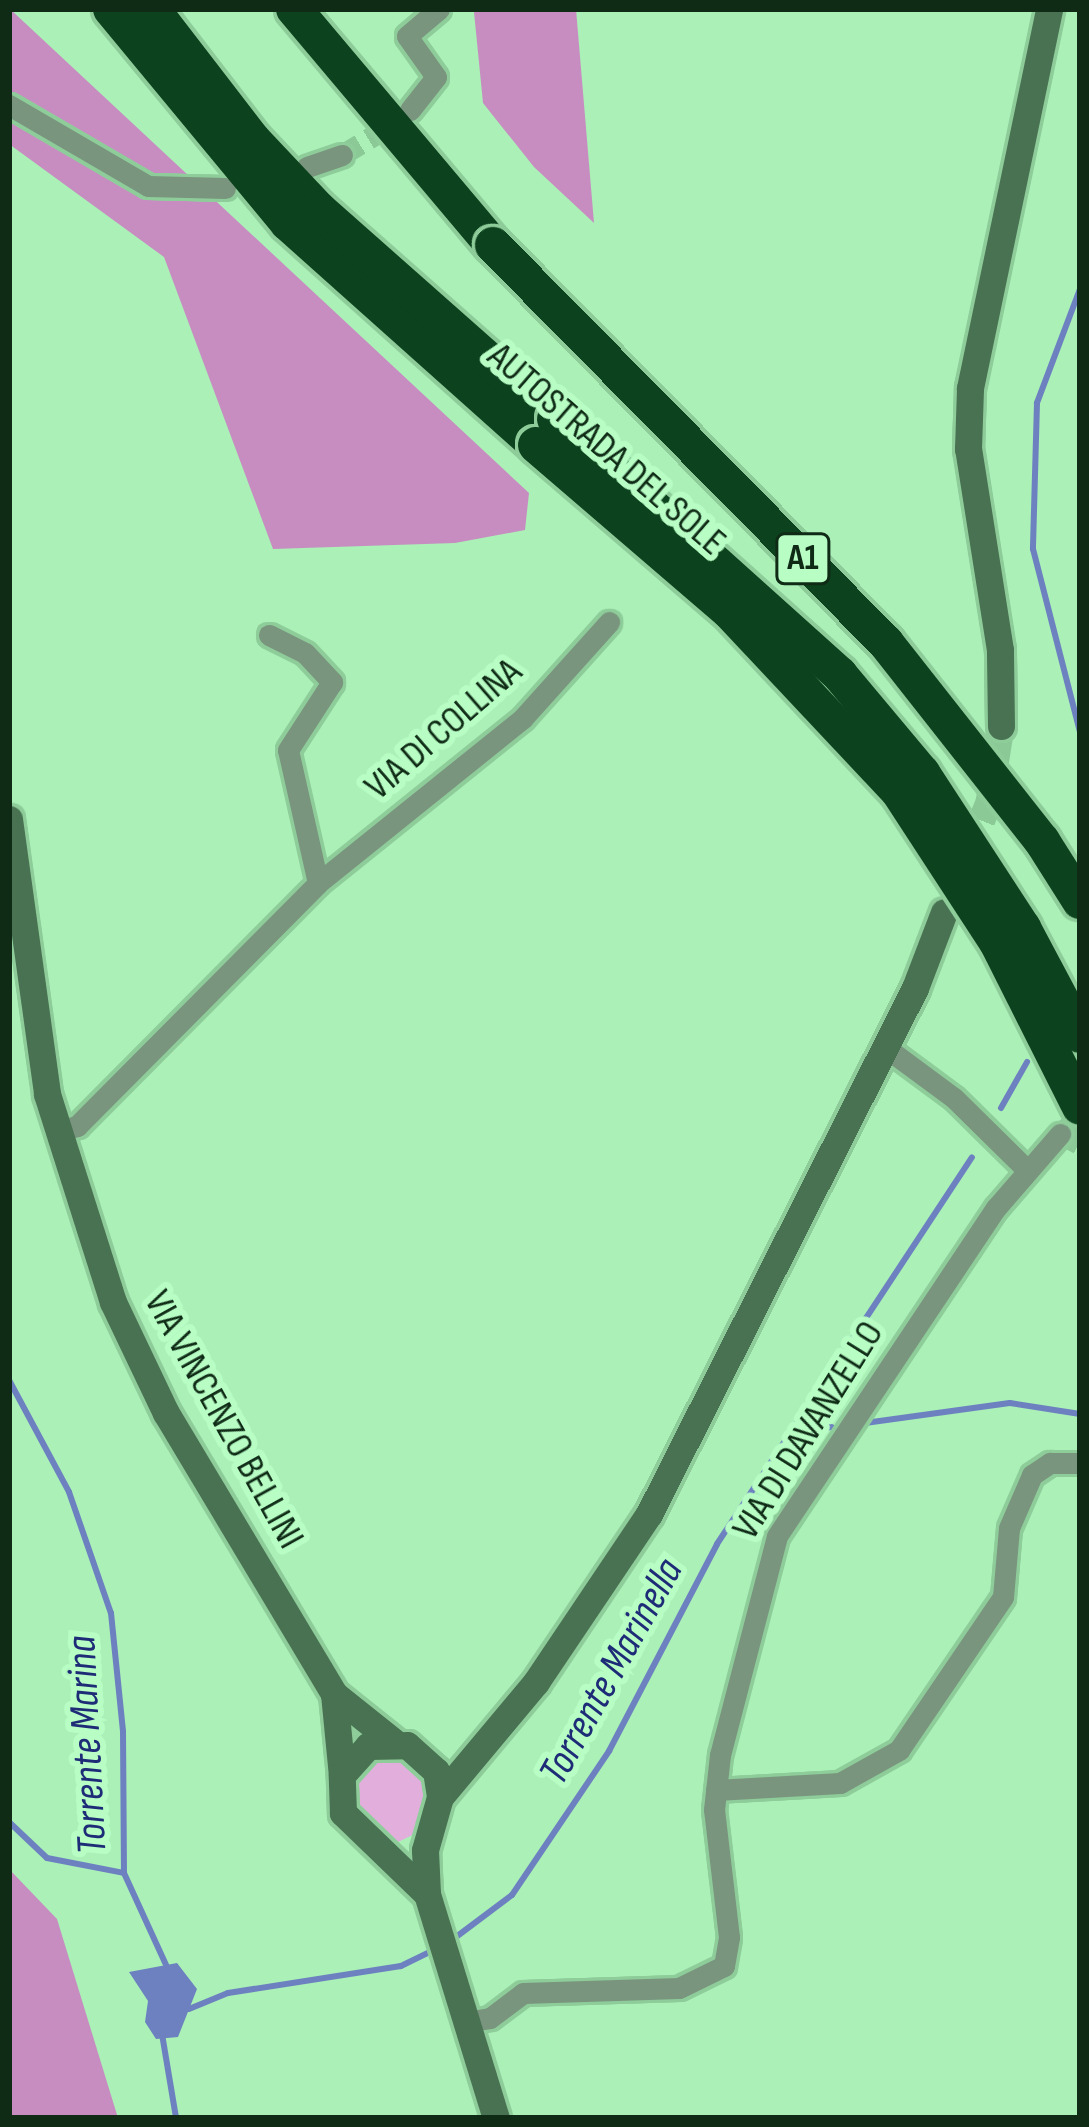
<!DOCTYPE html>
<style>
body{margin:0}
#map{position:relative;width:1089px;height:2127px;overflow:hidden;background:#aaf0b7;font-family:"Sofia Sans Condensed",sans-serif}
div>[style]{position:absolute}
.green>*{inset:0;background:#e2afdd}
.forest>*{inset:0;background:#c78dc1}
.water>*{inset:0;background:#6d81c0}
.stream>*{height:6px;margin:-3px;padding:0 3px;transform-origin:3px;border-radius:3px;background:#6d81c0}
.street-tunnel>*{height:21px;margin-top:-10.5px;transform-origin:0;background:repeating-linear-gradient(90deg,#8bc997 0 21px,transparent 0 31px)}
.secondary-tunnel>*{height:27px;margin-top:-13.5px;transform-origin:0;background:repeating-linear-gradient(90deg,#8bc997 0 27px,transparent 0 41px)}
.roads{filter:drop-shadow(3px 0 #8ecd9a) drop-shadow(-3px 0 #8ecd9a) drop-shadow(0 3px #8ecd9a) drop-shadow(0 -3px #8ecd9a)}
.street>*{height:21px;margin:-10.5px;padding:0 10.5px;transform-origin:10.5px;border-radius:10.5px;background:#79957e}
.secondary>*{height:27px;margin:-13.5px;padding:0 13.5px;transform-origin:13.5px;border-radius:13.5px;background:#487251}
.highway>*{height:36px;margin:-18px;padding:0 18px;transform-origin:18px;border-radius:18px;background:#0c421d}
.bridges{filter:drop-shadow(3px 0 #8ecd9a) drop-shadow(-3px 0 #8ecd9a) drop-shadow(0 3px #8ecd9a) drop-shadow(0 -3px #8ecd9a)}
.highway-bridge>*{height:36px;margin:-18px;padding:0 18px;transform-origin:18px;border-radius:18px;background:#0c421d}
span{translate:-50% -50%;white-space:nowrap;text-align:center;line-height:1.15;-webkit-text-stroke:12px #b7fdc4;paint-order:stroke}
.shield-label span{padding:3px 9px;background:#b7fdc4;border:3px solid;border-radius:9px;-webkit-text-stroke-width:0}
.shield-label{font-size:36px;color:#0f2b16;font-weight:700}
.street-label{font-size:39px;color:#0f2b16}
.water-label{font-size:42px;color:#1e2c77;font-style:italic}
.frame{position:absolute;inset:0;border:12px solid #0f2b16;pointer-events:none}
</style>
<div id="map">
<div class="green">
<i style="clip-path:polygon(381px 1742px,436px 1771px,421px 1831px,398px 1842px,384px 1843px,339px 1801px)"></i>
</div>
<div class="forest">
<i style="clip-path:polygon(10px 9px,529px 493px,525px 530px,455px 543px,273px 549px,164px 257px,9px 144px)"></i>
<i style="clip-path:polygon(466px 9px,576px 9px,594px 223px,534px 167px,483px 103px,474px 12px)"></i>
<i style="clip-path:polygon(9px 1869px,57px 1919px,118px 2118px,9px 2118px)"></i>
</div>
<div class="water">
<i style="clip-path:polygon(177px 1963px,197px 1989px,178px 2037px,156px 2039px,145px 2022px,148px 2001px,129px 1972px)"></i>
</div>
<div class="stream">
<i style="left:1080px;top:289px;width:122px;rotate:110.7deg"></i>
<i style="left:1037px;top:403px;width:146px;rotate:91.6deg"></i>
<i style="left:1033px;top:549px;width:189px;rotate:75.6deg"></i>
<i style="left:1001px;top:1108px;width:53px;rotate:-60.5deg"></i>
<i style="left:9px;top:1380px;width:127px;rotate:61.8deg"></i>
<i style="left:69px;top:1492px;width:128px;rotate:70.9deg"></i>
<i style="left:111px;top:1613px;width:119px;rotate:84.2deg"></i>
<i style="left:123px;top:1731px;width:142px;rotate:89.6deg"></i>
<i style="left:124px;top:1873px;width:103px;rotate:65.4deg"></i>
<i style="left:865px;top:1423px;width:146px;rotate:-7.9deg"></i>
<i style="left:1010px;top:1403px;width:71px;rotate:8.9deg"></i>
<i style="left:790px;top:1432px;width:42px;rotate:-6.8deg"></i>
<i style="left:9px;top:1822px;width:52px;rotate:43.5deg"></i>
<i style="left:47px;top:1858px;width:78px;rotate:11deg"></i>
<i style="left:448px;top:1943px;width:80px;rotate:-36.9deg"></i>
<i style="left:512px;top:1895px;width:174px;rotate:-56deg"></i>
<i style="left:609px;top:1751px;width:233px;rotate:-62.4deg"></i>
<i style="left:717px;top:1544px;width:463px;rotate:-56.6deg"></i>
<i style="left:189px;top:2009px;width:42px;rotate:-22.3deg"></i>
<i style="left:228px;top:1993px;width:175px;rotate:-8.9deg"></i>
<i style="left:401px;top:1966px;width:39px;rotate:-26deg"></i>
<i style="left:1080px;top:2009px;width:5px;rotate:90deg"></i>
<i style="left:162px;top:2034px;width:85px;rotate:80.5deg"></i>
</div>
<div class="street-tunnel">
<i style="left:342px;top:155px;width:66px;rotate:-31.3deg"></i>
<i style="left:1080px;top:1116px;width:27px;rotate:138deg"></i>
<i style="left:1060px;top:1134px;width:22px;rotate:27deg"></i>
</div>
<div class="secondary-tunnel">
<i style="left:966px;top:858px;width:61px;rotate:-67.7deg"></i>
<i style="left:989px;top:802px;width:77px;rotate:-81deg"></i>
</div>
<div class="roads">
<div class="street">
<i style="left:9px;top:105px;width:161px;rotate:30.2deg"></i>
<i style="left:148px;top:186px;width:77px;rotate:1.5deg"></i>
<i style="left:410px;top:110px;width:42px;rotate:-51.8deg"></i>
<i style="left:436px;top:77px;width:50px;rotate:-125.3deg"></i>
<i style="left:407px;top:36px;width:42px;rotate:-40.2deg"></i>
<i style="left:307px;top:167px;width:37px;rotate:-19deg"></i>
<i style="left:269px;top:635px;width:40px;rotate:26.6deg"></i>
<i style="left:305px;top:653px;width:40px;rotate:47deg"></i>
<i style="left:332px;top:682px;width:81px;rotate:122.9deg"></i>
<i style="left:288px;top:750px;width:136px;rotate:77.3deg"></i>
<i style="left:885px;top:1047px;width:86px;rotate:36.5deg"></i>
<i style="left:954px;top:1098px;width:103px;rotate:44.6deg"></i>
<i style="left:56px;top:1131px;width:22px;rotate:-13deg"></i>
<i style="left:77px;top:1126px;width:342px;rotate:-45.2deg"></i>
<i style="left:318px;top:883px;width:263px;rotate:-38.8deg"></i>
<i style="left:523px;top:718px;width:129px;rotate:-48.1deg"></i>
<i style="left:716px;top:1790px;width:124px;rotate:-3.2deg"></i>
<i style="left:840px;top:1783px;width:68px;rotate:-29.2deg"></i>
<i style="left:899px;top:1750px;width:185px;rotate:-55.8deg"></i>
<i style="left:1003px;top:1597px;width:69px;rotate:-85deg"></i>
<i style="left:1009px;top:1528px;width:58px;rotate:-66.5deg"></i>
<i style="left:1032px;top:1475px;width:22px;rotate:-34deg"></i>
<i style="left:1050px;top:1463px;width:30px"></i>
<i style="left:465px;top:2022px;width:25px;rotate:-9deg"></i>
<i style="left:490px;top:2018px;width:41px;rotate:-37.1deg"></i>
<i style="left:523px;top:1993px;width:156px;rotate:-1.8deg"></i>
<i style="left:679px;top:1988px;width:50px;rotate:-26.1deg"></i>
<i style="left:724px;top:1966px;width:29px;rotate:-80deg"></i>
<i style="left:729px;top:1937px;width:128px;rotate:-96.7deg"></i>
<i style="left:714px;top:1810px;width:55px;rotate:-83.8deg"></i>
<i style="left:720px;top:1755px;width:226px;rotate:-75.4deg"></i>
<i style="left:777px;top:1536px;width:394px;rotate:-56.3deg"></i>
<i style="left:996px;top:1208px;width:98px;rotate:-49.1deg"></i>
</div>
<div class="secondary">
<i style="left:1001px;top:726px;width:76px;rotate:-90.8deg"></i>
<i style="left:1000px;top:650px;width:204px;rotate:-99deg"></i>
<i style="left:968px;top:449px;width:61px;rotate:-88.1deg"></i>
<i style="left:970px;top:388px;width:387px;rotate:-78.2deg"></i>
<i style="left:9px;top:819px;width:278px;rotate:82.1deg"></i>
<i style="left:47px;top:1094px;width:218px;rotate:72.4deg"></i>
<i style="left:113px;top:1302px;width:123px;rotate:64.5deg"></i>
<i style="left:166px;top:1413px;width:327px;rotate:59.1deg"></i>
<i style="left:334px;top:1694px;width:77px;rotate:38.7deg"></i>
<i style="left:334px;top:1694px;width:81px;rotate:84.4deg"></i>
<i style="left:440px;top:1797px;width:150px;rotate:-50.1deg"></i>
<i style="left:536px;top:1682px;width:202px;rotate:-56.1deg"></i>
<i style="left:649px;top:1514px;width:589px;rotate:-63.17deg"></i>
<i style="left:915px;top:988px;width:81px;rotate:-69.1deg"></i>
<i style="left:427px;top:1894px;width:117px;rotate:-136deg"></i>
<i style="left:343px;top:1813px;width:38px;rotate:-92deg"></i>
<i style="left:342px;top:1775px;width:39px;rotate:-48deg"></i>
<i style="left:368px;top:1746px;width:39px;rotate:-1deg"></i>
<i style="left:407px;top:1745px;width:39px;rotate:42deg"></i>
<i style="left:436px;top:1771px;width:26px;rotate:81deg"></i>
<i style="left:440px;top:1797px;width:55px;rotate:105.8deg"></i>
<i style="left:425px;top:1850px;width:44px;rotate:87.4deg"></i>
<i style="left:427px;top:1894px;width:234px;rotate:72.9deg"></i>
</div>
<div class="highway">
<i style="left:111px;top:9px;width:278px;rotate:50.4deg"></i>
<i style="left:288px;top:223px;width:333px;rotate:41.8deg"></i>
<i style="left:152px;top:9px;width:164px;rotate:52.4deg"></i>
<i style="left:252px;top:139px;width:96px;rotate:46.7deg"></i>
<i style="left:318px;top:209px;width:317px;rotate:41.5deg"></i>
<i style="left:294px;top:9px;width:309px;rotate:49.9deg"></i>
</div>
</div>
<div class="bridges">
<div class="highway-bridge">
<i style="left:493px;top:245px;width:559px;rotate:45.36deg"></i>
<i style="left:886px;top:643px;width:252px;rotate:51.8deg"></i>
<i style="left:1042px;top:841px;width:71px;rotate:57.7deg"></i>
<i style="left:555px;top:419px;width:383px;rotate:41.9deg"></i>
<i style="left:840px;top:675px;width:128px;rotate:50.1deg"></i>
<i style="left:922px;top:773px;width:185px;rotate:56.9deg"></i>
<i style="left:1023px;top:928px;width:121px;rotate:62deg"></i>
<i style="left:536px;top:445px;width:257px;rotate:40.7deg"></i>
<i style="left:731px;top:613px;width:245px;rotate:46.8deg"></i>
<i style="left:899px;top:792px;width:181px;rotate:56.9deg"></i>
<i style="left:998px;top:944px;width:182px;rotate:63.3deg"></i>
</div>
</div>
<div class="shield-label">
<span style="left:803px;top:559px">A1</span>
</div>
<div class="street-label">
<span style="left:606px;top:450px;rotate:41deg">AUTOSTRADA DEL SOLE</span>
<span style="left:444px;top:730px;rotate:-41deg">VIA DI COLLINA</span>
<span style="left:223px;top:1420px;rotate:61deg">VIA VINCENZO BELLINI</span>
<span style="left:809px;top:1431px;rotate:-58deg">VIA DI DAVANZELLO</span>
</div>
<div class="water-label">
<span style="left:612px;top:1672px;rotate:-61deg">Torrente Marinella</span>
<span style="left:88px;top:1745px;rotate:-93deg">Torrente Marina</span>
</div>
<div class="frame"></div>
</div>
